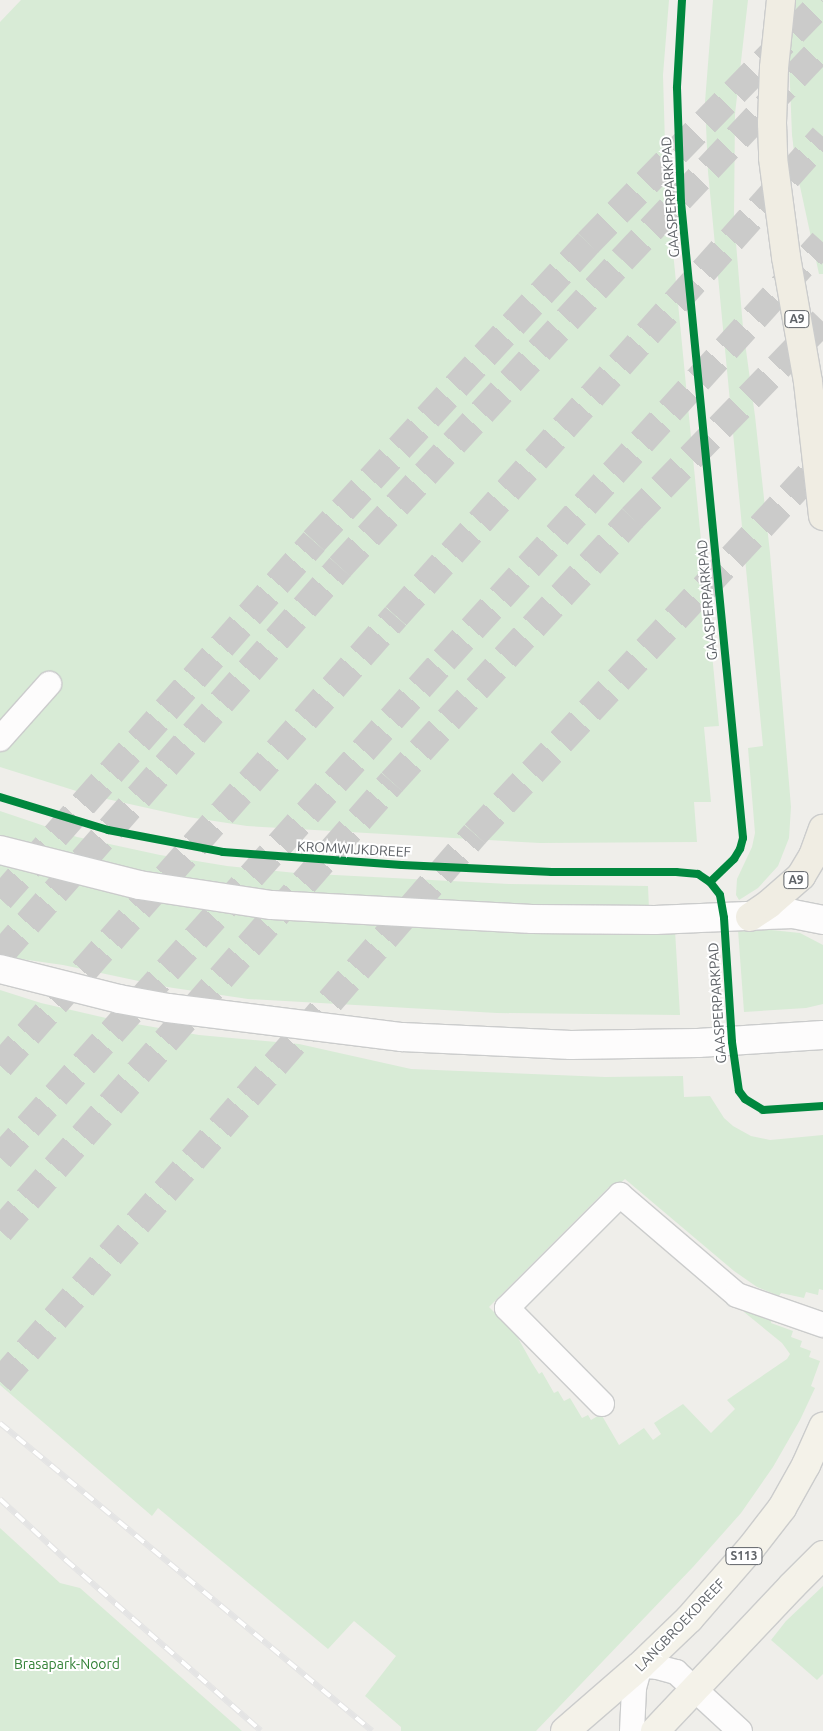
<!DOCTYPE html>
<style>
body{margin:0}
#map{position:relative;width:823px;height:1731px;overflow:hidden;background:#efeeea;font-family:Ubuntu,sans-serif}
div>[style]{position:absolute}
.green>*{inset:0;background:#d8ebd6}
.motorway-tunnel>*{height:28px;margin-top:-14px;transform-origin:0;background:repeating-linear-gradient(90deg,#cbcbca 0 28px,transparent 0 42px)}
.roads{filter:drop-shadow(1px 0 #cbcccc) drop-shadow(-1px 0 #cbcccc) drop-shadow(0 1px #cbcccc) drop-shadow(0 -1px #cbcccc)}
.service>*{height:24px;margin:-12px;padding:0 12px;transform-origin:12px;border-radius:12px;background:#fdfcfc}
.secondary>*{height:28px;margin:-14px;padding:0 14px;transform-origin:14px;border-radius:14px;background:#fdfcfc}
.primary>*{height:28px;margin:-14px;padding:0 14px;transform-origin:14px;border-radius:14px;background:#f4f2e9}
.motorway>*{height:28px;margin:-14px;padding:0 14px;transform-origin:14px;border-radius:14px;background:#f0ede3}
.rail>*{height:5.5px;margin-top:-2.75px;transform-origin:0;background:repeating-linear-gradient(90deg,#fff 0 11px,#e4e4e4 0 22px);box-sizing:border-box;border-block:1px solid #e4e4e4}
.cycleway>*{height:8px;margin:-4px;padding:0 4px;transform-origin:4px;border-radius:4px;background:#00873e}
span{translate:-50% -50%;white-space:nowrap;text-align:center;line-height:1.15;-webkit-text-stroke:4px #fff;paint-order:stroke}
.shield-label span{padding:1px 4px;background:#fff;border:1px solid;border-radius:4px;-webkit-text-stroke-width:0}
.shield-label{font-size:12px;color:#5f6368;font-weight:700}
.street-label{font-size:14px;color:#5f6368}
.park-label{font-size:14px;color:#348238}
</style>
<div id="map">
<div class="green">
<i style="clip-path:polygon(21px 0,669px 0,663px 75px,666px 179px,719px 726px,704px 727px,711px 802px,694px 802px,697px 842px,540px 843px,247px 826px,188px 817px,89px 795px,0 767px,0 22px)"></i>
<i style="clip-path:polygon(713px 0,748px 0,735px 114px,734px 218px,743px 328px,755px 416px,770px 553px,791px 807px,789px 838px,778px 866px,758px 888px,739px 900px,736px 895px,737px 879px,752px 847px,755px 833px,748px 748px,763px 746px,708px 172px,705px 102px)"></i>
<i style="clip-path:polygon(795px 0,823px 0,823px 274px,819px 274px,796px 168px,792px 135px,789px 60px)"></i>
<i style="clip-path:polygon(0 811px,77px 837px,160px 855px,227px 866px,296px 873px,509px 884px,648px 886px,649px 909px,540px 908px,298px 895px,151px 876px,0 836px)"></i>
<i style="clip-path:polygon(0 861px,46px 874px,675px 930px,680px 1015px,497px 1013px,248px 999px,167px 987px,63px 965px,0 956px)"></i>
<i style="clip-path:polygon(753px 928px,800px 933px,823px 945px,823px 1004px,806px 1008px,744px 1012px,738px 930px)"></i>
<i style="clip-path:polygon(0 990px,41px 1003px,119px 1021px,199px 1035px,299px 1044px,411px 1069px,605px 1077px,683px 1076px,684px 1097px,710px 1096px,724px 1118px,733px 1126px,751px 1136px,770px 1140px,823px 1135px,823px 1290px,819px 1289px,818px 1295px,806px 1292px,804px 1298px,781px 1293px,779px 1296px,757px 1287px,734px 1271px,625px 1179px,613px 1190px,609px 1187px,489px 1307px,506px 1324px,509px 1322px,532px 1363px,539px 1374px,542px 1372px,554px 1393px,558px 1391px,564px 1401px,570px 1398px,582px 1418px,588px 1415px,591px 1420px,601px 1414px,619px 1445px,644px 1428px,653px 1440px,661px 1434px,654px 1423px,683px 1404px,711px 1433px,735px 1409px,727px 1400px,787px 1359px,790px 1354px,782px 1343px,744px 1312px,751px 1311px,772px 1319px,771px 1323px,793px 1331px,791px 1337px,802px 1341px,800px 1347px,811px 1351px,809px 1357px,820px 1361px,811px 1386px,815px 1388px,800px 1420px,773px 1467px,741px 1513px,693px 1567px,536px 1731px,401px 1731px,401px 1727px,365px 1696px,396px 1656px,354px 1621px,328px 1649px,158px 1508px,152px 1516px,0 1385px)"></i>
<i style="clip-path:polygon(0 1528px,60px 1583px,80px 1588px,242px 1731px,0 1731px)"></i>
<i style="clip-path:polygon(823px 1586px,823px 1674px,817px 1680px,771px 1640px,786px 1621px)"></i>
</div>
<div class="motorway-tunnel">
<i style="left:0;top:899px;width:476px;rotate:-48.7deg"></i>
<i style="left:314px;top:541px;width:405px;rotate:-47.4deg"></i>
<i style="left:588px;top:243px;width:337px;rotate:-45.8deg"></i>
<i style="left:0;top:955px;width:516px;rotate:-48.77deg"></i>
<i style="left:340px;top:567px;width:417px;rotate:-47.4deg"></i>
<i style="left:622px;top:260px;width:293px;rotate:-46.7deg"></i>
<i style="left:0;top:1066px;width:599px;rotate:-48.65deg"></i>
<i style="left:396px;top:616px;width:642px;rotate:-48.28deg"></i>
<i style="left:0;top:1158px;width:667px;rotate:-48.28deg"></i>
<i style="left:444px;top:660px;width:564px;rotate:-47.8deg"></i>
<i style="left:0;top:1231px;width:596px;rotate:-48.88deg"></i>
<i style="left:392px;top:782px;width:357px;rotate:-47.7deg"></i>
<i style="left:632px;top:518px;width:274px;rotate:-45.9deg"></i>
<i style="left:0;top:1382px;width:725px;rotate:-49.08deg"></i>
<i style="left:475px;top:834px;width:511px;rotate:-47.06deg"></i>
</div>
<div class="roads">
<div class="service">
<i style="left:0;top:739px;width:74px;rotate:-48.3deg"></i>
<i style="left:602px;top:1404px;width:135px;rotate:-134.7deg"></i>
<i style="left:507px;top:1308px;width:160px;rotate:-45deg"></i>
<i style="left:620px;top:1195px;width:154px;rotate:40.5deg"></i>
<i style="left:737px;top:1295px;width:91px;rotate:19.2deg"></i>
<i style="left:632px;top:1731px;width:43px;rotate:-87.3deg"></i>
<i style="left:634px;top:1688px;width:23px;rotate:-75deg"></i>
<i style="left:640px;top:1666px;width:17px;rotate:3deg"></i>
<i style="left:657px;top:1667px;width:20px;rotate:15deg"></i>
<i style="left:676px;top:1672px;width:87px;rotate:42.7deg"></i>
</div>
<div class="secondary">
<i style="left:0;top:850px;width:143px;rotate:14.1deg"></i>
<i style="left:139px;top:885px;width:134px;rotate:8.6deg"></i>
<i style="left:272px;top:905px;width:260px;rotate:3.1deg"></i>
<i style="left:532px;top:919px;width:123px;rotate:0.5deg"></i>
<i style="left:655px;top:920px;width:138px;rotate:-2.5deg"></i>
<i style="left:793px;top:914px;width:31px;rotate:11deg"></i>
<i style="left:0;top:969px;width:123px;rotate:14.1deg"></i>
<i style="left:119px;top:999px;width:50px;rotate:10.4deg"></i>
<i style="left:168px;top:1008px;width:236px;rotate:7.1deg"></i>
<i style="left:402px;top:1037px;width:169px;rotate:2.7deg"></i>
<i style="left:571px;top:1045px;width:127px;rotate:-0.9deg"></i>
<i style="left:698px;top:1043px;width:125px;rotate:-3.7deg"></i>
</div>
<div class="primary">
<i style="left:565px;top:1731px;width:99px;rotate:-40.9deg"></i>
<i style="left:640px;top:1666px;width:68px;rotate:-43.8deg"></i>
<i style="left:689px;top:1619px;width:94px;rotate:-48.9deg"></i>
<i style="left:751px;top:1548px;width:51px;rotate:-52.2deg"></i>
<i style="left:782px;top:1508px;width:49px;rotate:-60.8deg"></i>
<i style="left:806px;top:1465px;width:42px;rotate:-65.9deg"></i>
<i style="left:655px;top:1731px;width:199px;rotate:-46.6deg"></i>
<i style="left:792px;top:1586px;width:44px;rotate:-45deg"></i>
</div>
<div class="motorway">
<i style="left:781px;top:0;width:68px;rotate:95.9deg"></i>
<i style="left:774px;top:68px;width:55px;rotate:92.1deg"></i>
<i style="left:772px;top:123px;width:35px;rotate:88deg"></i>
<i style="left:773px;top:158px;width:100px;rotate:82.5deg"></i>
<i style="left:786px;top:257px;width:127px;rotate:80deg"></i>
<i style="left:808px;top:382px;width:135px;rotate:83.6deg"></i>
<i style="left:750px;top:917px;width:23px;rotate:-34deg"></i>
<i style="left:769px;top:904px;width:43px;rotate:-41.2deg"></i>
<i style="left:801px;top:876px;width:23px;rotate:-59deg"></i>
<i style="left:813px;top:856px;width:29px;rotate:-70deg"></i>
</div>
</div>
<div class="rail">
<i style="left:0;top:1423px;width:483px;rotate:39.6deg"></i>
<i style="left:0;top:1499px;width:90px;rotate:42.7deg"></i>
<i style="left:66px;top:1560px;width:259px;rotate:41.2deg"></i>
</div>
<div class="cycleway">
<i style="left:682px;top:0;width:88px;rotate:93.3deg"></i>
<i style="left:677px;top:88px;width:114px;rotate:88deg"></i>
<i style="left:681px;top:202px;width:639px;rotate:84.43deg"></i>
<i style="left:743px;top:838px;width:11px;rotate:105deg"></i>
<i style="left:740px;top:849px;width:12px;rotate:121deg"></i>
<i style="left:734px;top:859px;width:33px;rotate:136deg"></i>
<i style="left:0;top:797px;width:113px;rotate:17deg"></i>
<i style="left:108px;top:830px;width:117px;rotate:10.8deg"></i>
<i style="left:223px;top:852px;width:179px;rotate:4.2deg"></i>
<i style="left:402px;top:865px;width:150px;rotate:2.7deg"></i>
<i style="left:552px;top:872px;width:124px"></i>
<i style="left:676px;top:872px;width:22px;rotate:5deg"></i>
<i style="left:698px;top:874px;width:14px;rotate:34deg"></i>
<i style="left:710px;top:882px;width:16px;rotate:52deg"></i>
<i style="left:720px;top:895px;width:23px;rotate:80deg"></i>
<i style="left:724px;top:918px;width:124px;rotate:86.3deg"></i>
<i style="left:732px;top:1042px;width:49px;rotate:81.9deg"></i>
<i style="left:739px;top:1091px;width:10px;rotate:53deg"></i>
<i style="left:745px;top:1099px;width:21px;rotate:31deg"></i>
<i style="left:763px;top:1110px;width:60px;rotate:-3.8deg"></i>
</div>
<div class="shield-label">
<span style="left:797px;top:319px">A9</span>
<span style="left:796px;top:880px">A9</span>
<span style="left:744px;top:1556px">S113</span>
</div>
<div class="street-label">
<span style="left:670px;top:197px;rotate:-94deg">GAASPERPARKPAD</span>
<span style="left:707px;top:600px;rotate:-95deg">GAASPERPARKPAD</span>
<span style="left:354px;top:849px;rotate:3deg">KROMWIJKDREEF</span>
<span style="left:717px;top:1003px;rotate:-94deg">GAASPERPARKPAD</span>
<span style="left:680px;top:1625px;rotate:-46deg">LANGBROEKDREEF</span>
</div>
<div class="park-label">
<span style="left:67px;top:1664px">Brasapark-Noord</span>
</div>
</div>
